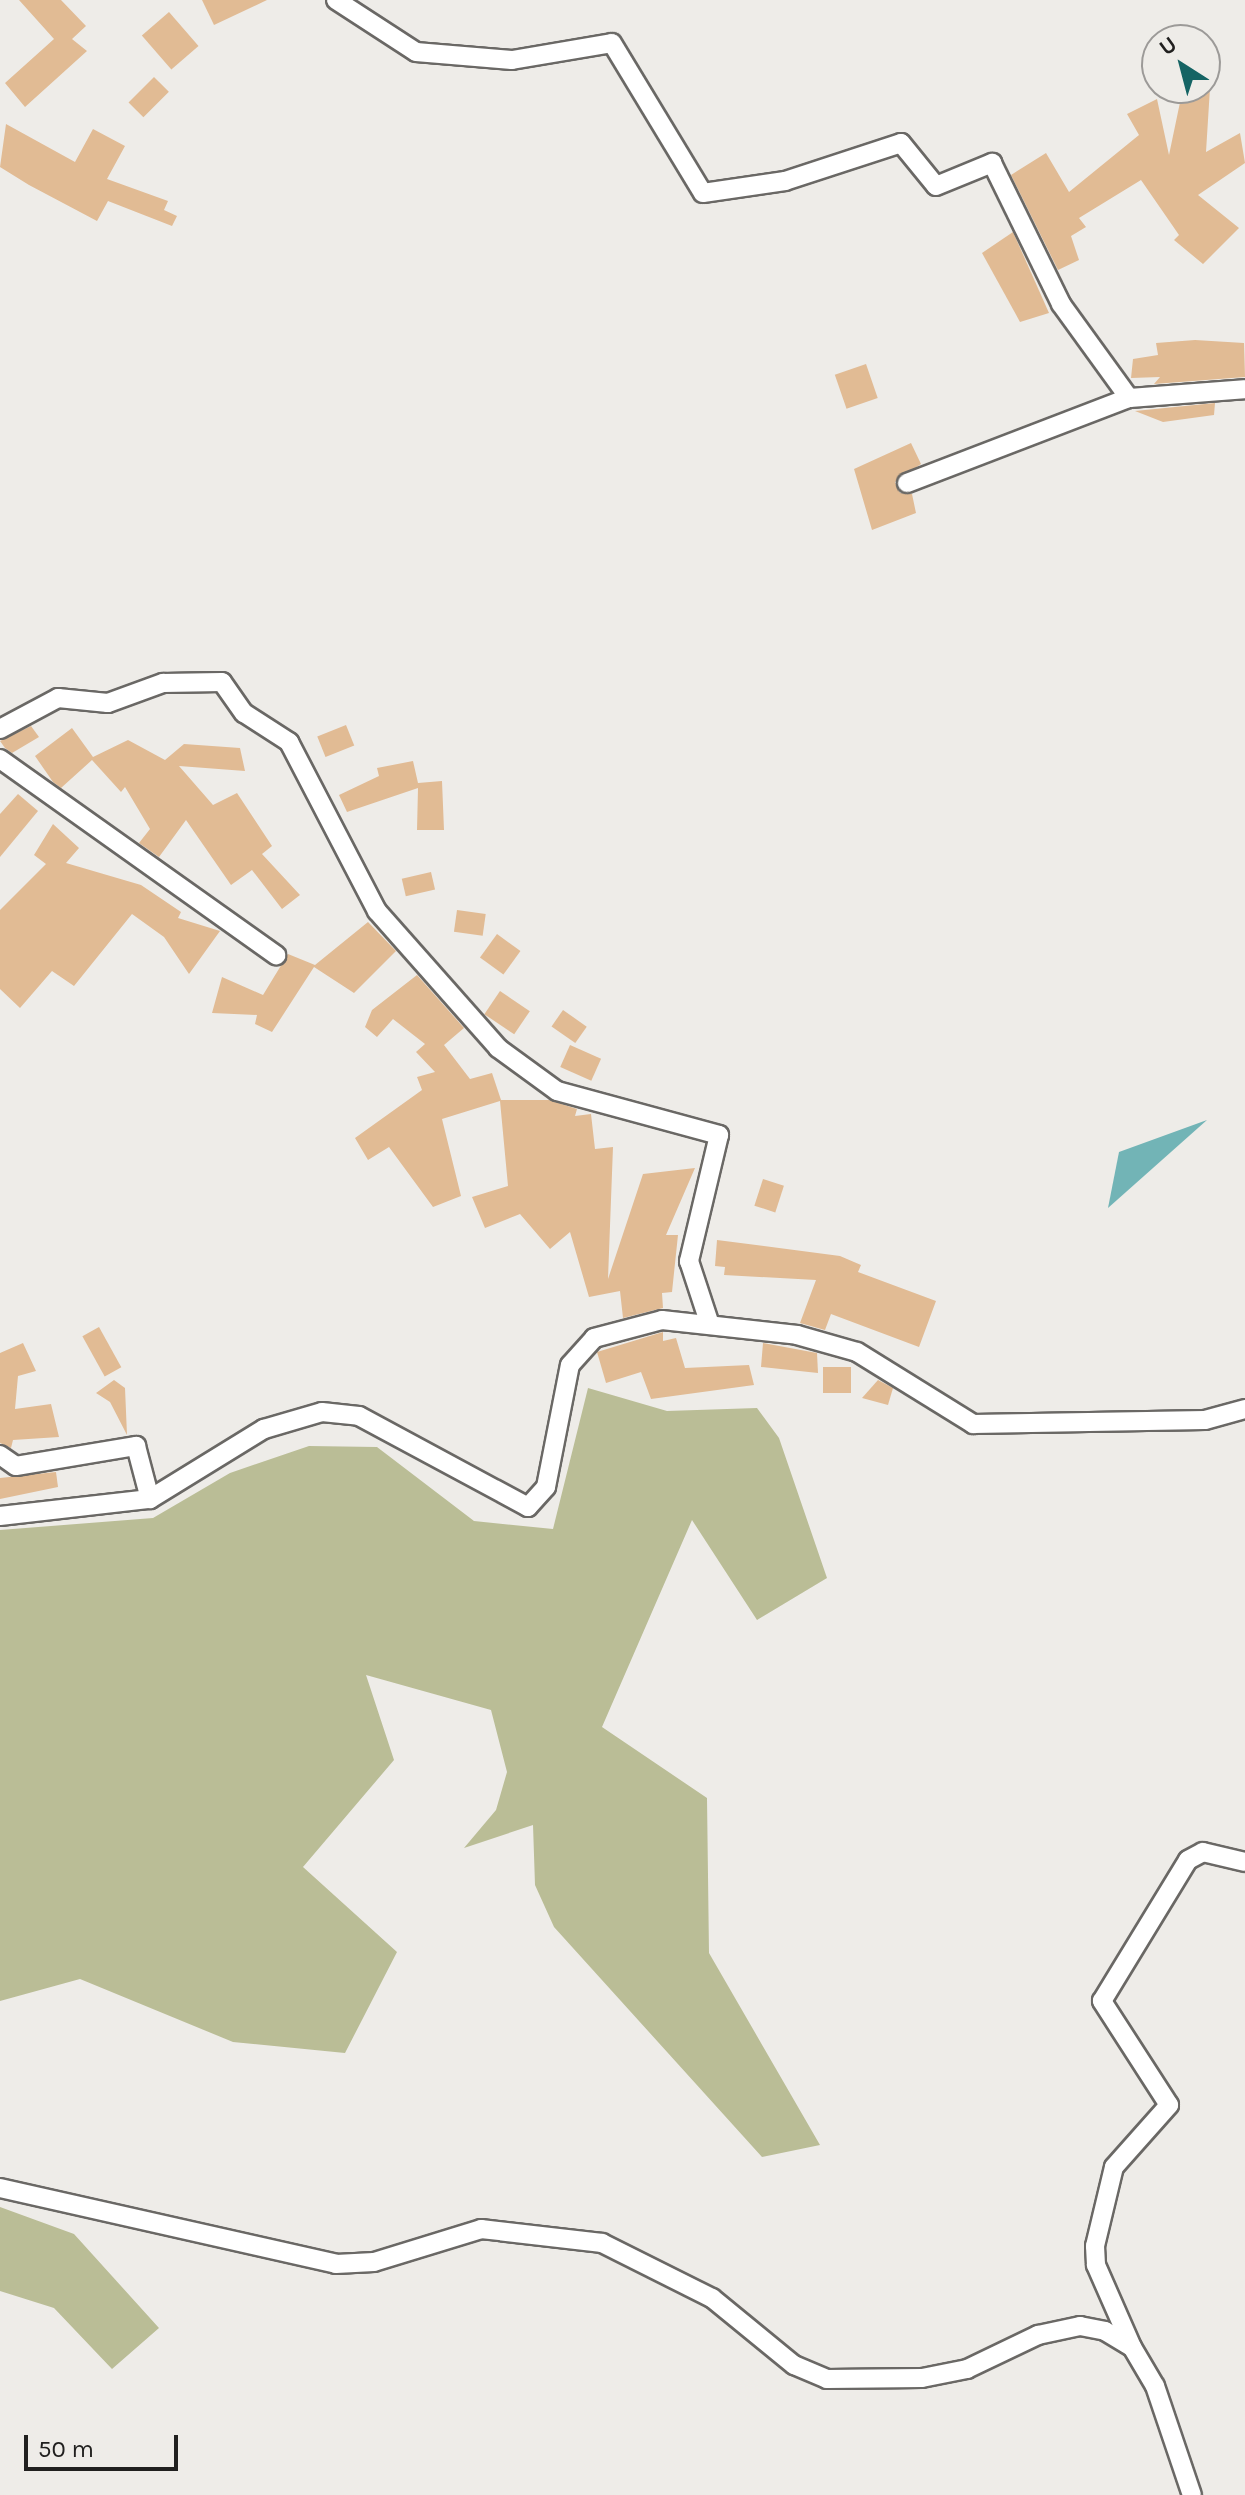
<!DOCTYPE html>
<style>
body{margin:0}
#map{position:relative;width:1245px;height:2495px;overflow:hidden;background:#eeece8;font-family:Karla,sans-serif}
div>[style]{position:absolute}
.green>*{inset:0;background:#babd96}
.water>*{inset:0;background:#72b4b6}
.building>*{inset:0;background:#e1bb94;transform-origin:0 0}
.roads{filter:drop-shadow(2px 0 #6a6865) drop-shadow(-2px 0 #6a6865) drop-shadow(0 2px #6a6865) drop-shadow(0 -2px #6a6865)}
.minor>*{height:18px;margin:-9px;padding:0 9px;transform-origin:9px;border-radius:9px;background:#fff}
span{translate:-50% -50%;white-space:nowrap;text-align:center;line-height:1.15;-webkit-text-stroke:6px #eeece8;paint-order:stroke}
.north{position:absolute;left:1141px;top:24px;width:80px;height:80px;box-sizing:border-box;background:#eeece8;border:2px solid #9c9a98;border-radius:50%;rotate:324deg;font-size:22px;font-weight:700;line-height:32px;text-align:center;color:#21201f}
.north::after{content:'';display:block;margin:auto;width:28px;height:36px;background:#156464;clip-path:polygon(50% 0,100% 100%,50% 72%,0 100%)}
.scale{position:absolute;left:24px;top:2435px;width:154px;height:36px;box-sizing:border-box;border:4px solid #21201f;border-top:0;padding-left:10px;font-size:24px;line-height:28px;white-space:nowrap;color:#21201f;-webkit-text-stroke:6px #eeece8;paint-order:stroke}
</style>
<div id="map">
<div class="green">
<i style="clip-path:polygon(588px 1388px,667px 1411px,757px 1408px,779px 1438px,827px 1578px,757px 1620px,692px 1520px,602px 1727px,707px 1798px,709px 1953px,820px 2145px,762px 2157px,554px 1927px,535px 1885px,533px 1825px,464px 1848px,496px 1810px,507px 1772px,491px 1710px,366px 1675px,394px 1760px,303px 1867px,397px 1952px,345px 2053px,233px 2042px,80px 1979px,0 2001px,0 1530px,153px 1518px,230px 1473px,309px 1446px,377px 1447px,474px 1521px,553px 1529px)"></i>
<i style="clip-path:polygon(0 2207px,74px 2234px,159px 2328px,112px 2369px,54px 2308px,0 2291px)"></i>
</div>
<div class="water">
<i style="clip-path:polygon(1207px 1120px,1108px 1208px,1119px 1152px)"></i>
</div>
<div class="building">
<i style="clip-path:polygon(19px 0,61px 0,86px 26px,72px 39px,87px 51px,25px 107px,5px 83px,54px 39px)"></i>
<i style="clip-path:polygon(202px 0,267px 0,214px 25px)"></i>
<i style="left:169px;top:12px;width:45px;height:36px;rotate:49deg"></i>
<i style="left:154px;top:77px;width:21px;height:36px;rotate:45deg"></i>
<i style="clip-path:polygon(1183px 88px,1210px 88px,1206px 152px,1240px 133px,1245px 163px,1198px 195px,1239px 228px,1203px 264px,1174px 240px,1179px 235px,1141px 180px,1079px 218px,1086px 227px,1071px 236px,1079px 260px,1058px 270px,1011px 175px,1046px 153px,1069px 192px,1139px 135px,1127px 114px,1157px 99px,1169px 155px)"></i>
<i style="clip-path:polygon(6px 124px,75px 162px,93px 129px,125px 146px,107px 179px,168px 201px,164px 210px,177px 216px,172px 226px,108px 201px,97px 221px,29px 185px,0 167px)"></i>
<i style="clip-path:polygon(1013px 232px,1049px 313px,1020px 322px,982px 253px)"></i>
<i style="clip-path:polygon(1195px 340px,1244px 343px,1245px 377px,1154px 384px,1160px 377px,1131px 378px,1133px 359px,1158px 355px,1156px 343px)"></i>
<i style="left:866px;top:364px;width:36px;height:33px;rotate:71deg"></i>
<i style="clip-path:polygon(1215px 403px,1214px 415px,1163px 422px,1135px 411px)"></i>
<i style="clip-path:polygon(911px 443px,921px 464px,895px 482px,900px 493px,912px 494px,916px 513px,872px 530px,854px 469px)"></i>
<i style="left:346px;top:725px;width:22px;height:31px;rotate:68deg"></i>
<i style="clip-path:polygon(31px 726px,39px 737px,12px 753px,5px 748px,0 741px)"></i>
<i style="clip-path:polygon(72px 728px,93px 757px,128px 740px,165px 760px,184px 744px,240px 748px,245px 771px,179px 766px,213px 805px,237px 793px,272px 846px,262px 854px,300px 895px,282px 909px,252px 870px,231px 885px,186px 820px,159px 857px,139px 843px,150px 829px,125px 787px,121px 792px,92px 760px,61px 788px,53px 782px,35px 756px)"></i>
<i style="clip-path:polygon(413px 761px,418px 783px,442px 781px,444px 830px,417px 830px,418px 788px,347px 812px,339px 795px,379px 776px,377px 768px)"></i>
<i style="clip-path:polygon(18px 794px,38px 811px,0 857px,0 814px)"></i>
<i style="clip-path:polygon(53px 824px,79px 848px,66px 863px,141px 885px,181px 912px,178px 918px,220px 931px,189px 974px,164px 937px,132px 914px,74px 986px,52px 971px,20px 1008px,0 989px,0 910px,46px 864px,34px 855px)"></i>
<i style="left:431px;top:872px;width:18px;height:30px;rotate:77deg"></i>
<i style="left:457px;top:910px;width:29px;height:22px;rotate:8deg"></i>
<i style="clip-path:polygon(368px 922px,396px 951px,354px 993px,314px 967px,272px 1032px,255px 1024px,257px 1015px,212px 1013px,222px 977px,263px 995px,288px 954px,315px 965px)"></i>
<i style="left:497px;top:934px;width:29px;height:29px;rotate:36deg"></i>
<i style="clip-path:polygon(417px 975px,464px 1028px,444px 1045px,470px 1079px,492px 1073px,501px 1100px,549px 1100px,577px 1109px,575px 1116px,591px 1114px,595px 1149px,613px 1147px,608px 1279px,643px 1174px,695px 1168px,666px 1235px,678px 1235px,672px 1292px,662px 1293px,663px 1308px,623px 1318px,620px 1291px,589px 1297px,570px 1232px,550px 1249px,520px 1214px,485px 1228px,472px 1197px,508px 1186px,500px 1101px,442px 1119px,461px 1196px,433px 1207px,389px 1147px,368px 1160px,355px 1138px,422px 1090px,417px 1077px,435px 1072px,416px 1052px,425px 1044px,393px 1019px,377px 1037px,365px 1027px,372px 1010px)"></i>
<i style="left:500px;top:991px;width:36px;height:28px;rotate:34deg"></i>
<i style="left:563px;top:1010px;width:29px;height:20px;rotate:35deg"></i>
<i style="left:570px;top:1045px;width:34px;height:24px;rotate:24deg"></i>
<i style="left:763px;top:1179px;width:22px;height:28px;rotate:18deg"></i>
<i style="clip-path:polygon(717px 1240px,840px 1256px,861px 1265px,858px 1272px,936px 1301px,919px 1347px,831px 1314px,825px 1330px,800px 1323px,816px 1280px,724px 1275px,725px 1267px,715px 1266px)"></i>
<i style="left:99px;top:1327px;width:46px;height:19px;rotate:61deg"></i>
<i style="clip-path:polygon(663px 1332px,663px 1341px,676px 1338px,685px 1368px,749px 1365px,754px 1385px,651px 1399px,641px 1372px,606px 1383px,597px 1352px)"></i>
<i style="clip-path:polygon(23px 1343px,36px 1371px,18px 1376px,15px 1409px,51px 1404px,59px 1437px,13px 1440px,11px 1448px,0 1443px,0 1353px)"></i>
<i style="clip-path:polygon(763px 1343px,817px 1353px,818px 1373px,761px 1367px)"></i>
<i style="left:823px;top:1367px;width:28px;height:26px"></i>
<i style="clip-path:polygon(114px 1380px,125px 1388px,127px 1435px,110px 1402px,96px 1393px)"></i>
<i style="clip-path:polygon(878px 1380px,893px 1388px,888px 1405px,862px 1398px)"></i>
<i style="clip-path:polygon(56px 1472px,58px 1487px,0 1499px,0 1478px)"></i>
</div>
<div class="roads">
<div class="minor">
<i style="left:336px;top:0;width:95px;rotate:33deg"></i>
<i style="left:416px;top:52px;width:96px;rotate:4.8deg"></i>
<i style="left:512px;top:60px;width:101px;rotate:-9.6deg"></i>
<i style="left:612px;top:43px;width:175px;rotate:58.8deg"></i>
<i style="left:703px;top:193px;width:83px;rotate:-8.3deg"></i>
<i style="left:785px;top:181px;width:122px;rotate:-18.1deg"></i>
<i style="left:901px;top:143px;width:55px;rotate:50.9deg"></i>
<i style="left:936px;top:186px;width:61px;rotate:-22.3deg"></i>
<i style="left:992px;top:163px;width:157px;rotate:63.9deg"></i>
<i style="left:1061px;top:304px;width:116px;rotate:54.1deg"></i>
<i style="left:907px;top:483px;width:238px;rotate:-21deg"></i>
<i style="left:1129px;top:398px;width:116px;rotate:-4.4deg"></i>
<i style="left:0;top:729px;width:66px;rotate:-28.1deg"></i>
<i style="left:58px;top:698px;width:50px;rotate:5.7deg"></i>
<i style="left:108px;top:703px;width:59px;rotate:-20deg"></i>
<i style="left:163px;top:683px;width:59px;rotate:-1deg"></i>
<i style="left:222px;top:682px;width:38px;rotate:55deg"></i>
<i style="left:244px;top:713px;width:54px;rotate:32.8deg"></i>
<i style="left:289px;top:742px;width:191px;rotate:62.5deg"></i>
<i style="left:377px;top:911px;width:183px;rotate:48.5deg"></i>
<i style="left:498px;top:1048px;width:73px;rotate:36.1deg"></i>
<i style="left:557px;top:1091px;width:168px;rotate:15.2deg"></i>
<i style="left:719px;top:1135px;width:130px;rotate:103.4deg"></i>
<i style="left:689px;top:1261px;width:67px;rotate:71.8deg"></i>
<i style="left:0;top:759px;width:339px;rotate:35.4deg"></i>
<i style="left:0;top:1455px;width:19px;rotate:35deg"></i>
<i style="left:16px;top:1466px;width:122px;rotate:-9.5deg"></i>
<i style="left:136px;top:1446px;width:55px;rotate:75.2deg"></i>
<i style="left:0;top:1516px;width:151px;rotate:-6.5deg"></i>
<i style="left:150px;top:1499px;width:134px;rotate:-31.6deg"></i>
<i style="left:264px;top:1429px;width:60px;rotate:-16.3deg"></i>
<i style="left:322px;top:1412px;width:37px;rotate:6deg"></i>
<i style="left:359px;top:1416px;width:192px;rotate:28.3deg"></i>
<i style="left:528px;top:1507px;width:27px;rotate:-48deg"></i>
<i style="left:546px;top:1487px;width:124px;rotate:-78.9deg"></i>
<i style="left:570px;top:1365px;width:36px;rotate:-48deg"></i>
<i style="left:594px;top:1338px;width:70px;rotate:-14.8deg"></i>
<i style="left:662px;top:1320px;width:136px;rotate:6.3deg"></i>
<i style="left:797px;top:1335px;width:62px;rotate:15.8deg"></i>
<i style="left:857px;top:1352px;width:137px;rotate:31.8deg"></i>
<i style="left:973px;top:1424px;width:232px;rotate:-1deg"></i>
<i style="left:1205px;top:1420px;width:41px;rotate:-15.4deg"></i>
<i style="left:0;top:2188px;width:344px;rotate:12.7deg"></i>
<i style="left:336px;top:2264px;width:38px;rotate:-3deg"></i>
<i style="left:374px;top:2262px;width:112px;rotate:-17.1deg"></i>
<i style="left:481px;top:2229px;width:122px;rotate:6.6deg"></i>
<i style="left:602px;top:2243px;width:123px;rotate:26.6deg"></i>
<i style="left:712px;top:2298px;width:106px;rotate:39.3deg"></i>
<i style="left:794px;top:2365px;width:36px;rotate:23deg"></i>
<i style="left:827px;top:2379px;width:95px;rotate:-0.6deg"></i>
<i style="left:922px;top:2378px;width:46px;rotate:-11.3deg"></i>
<i style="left:967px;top:2369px;width:79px;rotate:-25.6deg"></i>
<i style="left:1038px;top:2335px;width:43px;rotate:-12.1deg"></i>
<i style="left:1080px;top:2326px;width:25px;rotate:11deg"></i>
<i style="left:1105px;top:2331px;width:31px;rotate:31deg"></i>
<i style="left:1132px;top:2347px;width:45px;rotate:59.5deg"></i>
<i style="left:1155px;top:2386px;width:115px;rotate:71.3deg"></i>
<i style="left:1132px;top:2347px;width:90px;rotate:-113.7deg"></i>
<i style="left:1096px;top:2265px;width:19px;rotate:-93deg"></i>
<i style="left:1095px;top:2246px;width:81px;rotate:-76.5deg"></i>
<i style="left:1114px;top:2167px;width:83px;rotate:-48.4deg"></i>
<i style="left:1169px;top:2105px;width:124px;rotate:-122.8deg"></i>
<i style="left:1102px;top:2001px;width:165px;rotate:-58.6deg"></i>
<i style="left:1188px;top:1860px;width:17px;rotate:-28deg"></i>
<i style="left:1203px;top:1852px;width:43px;rotate:13.4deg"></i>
</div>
</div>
<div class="north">U</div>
<div class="scale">50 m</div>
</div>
